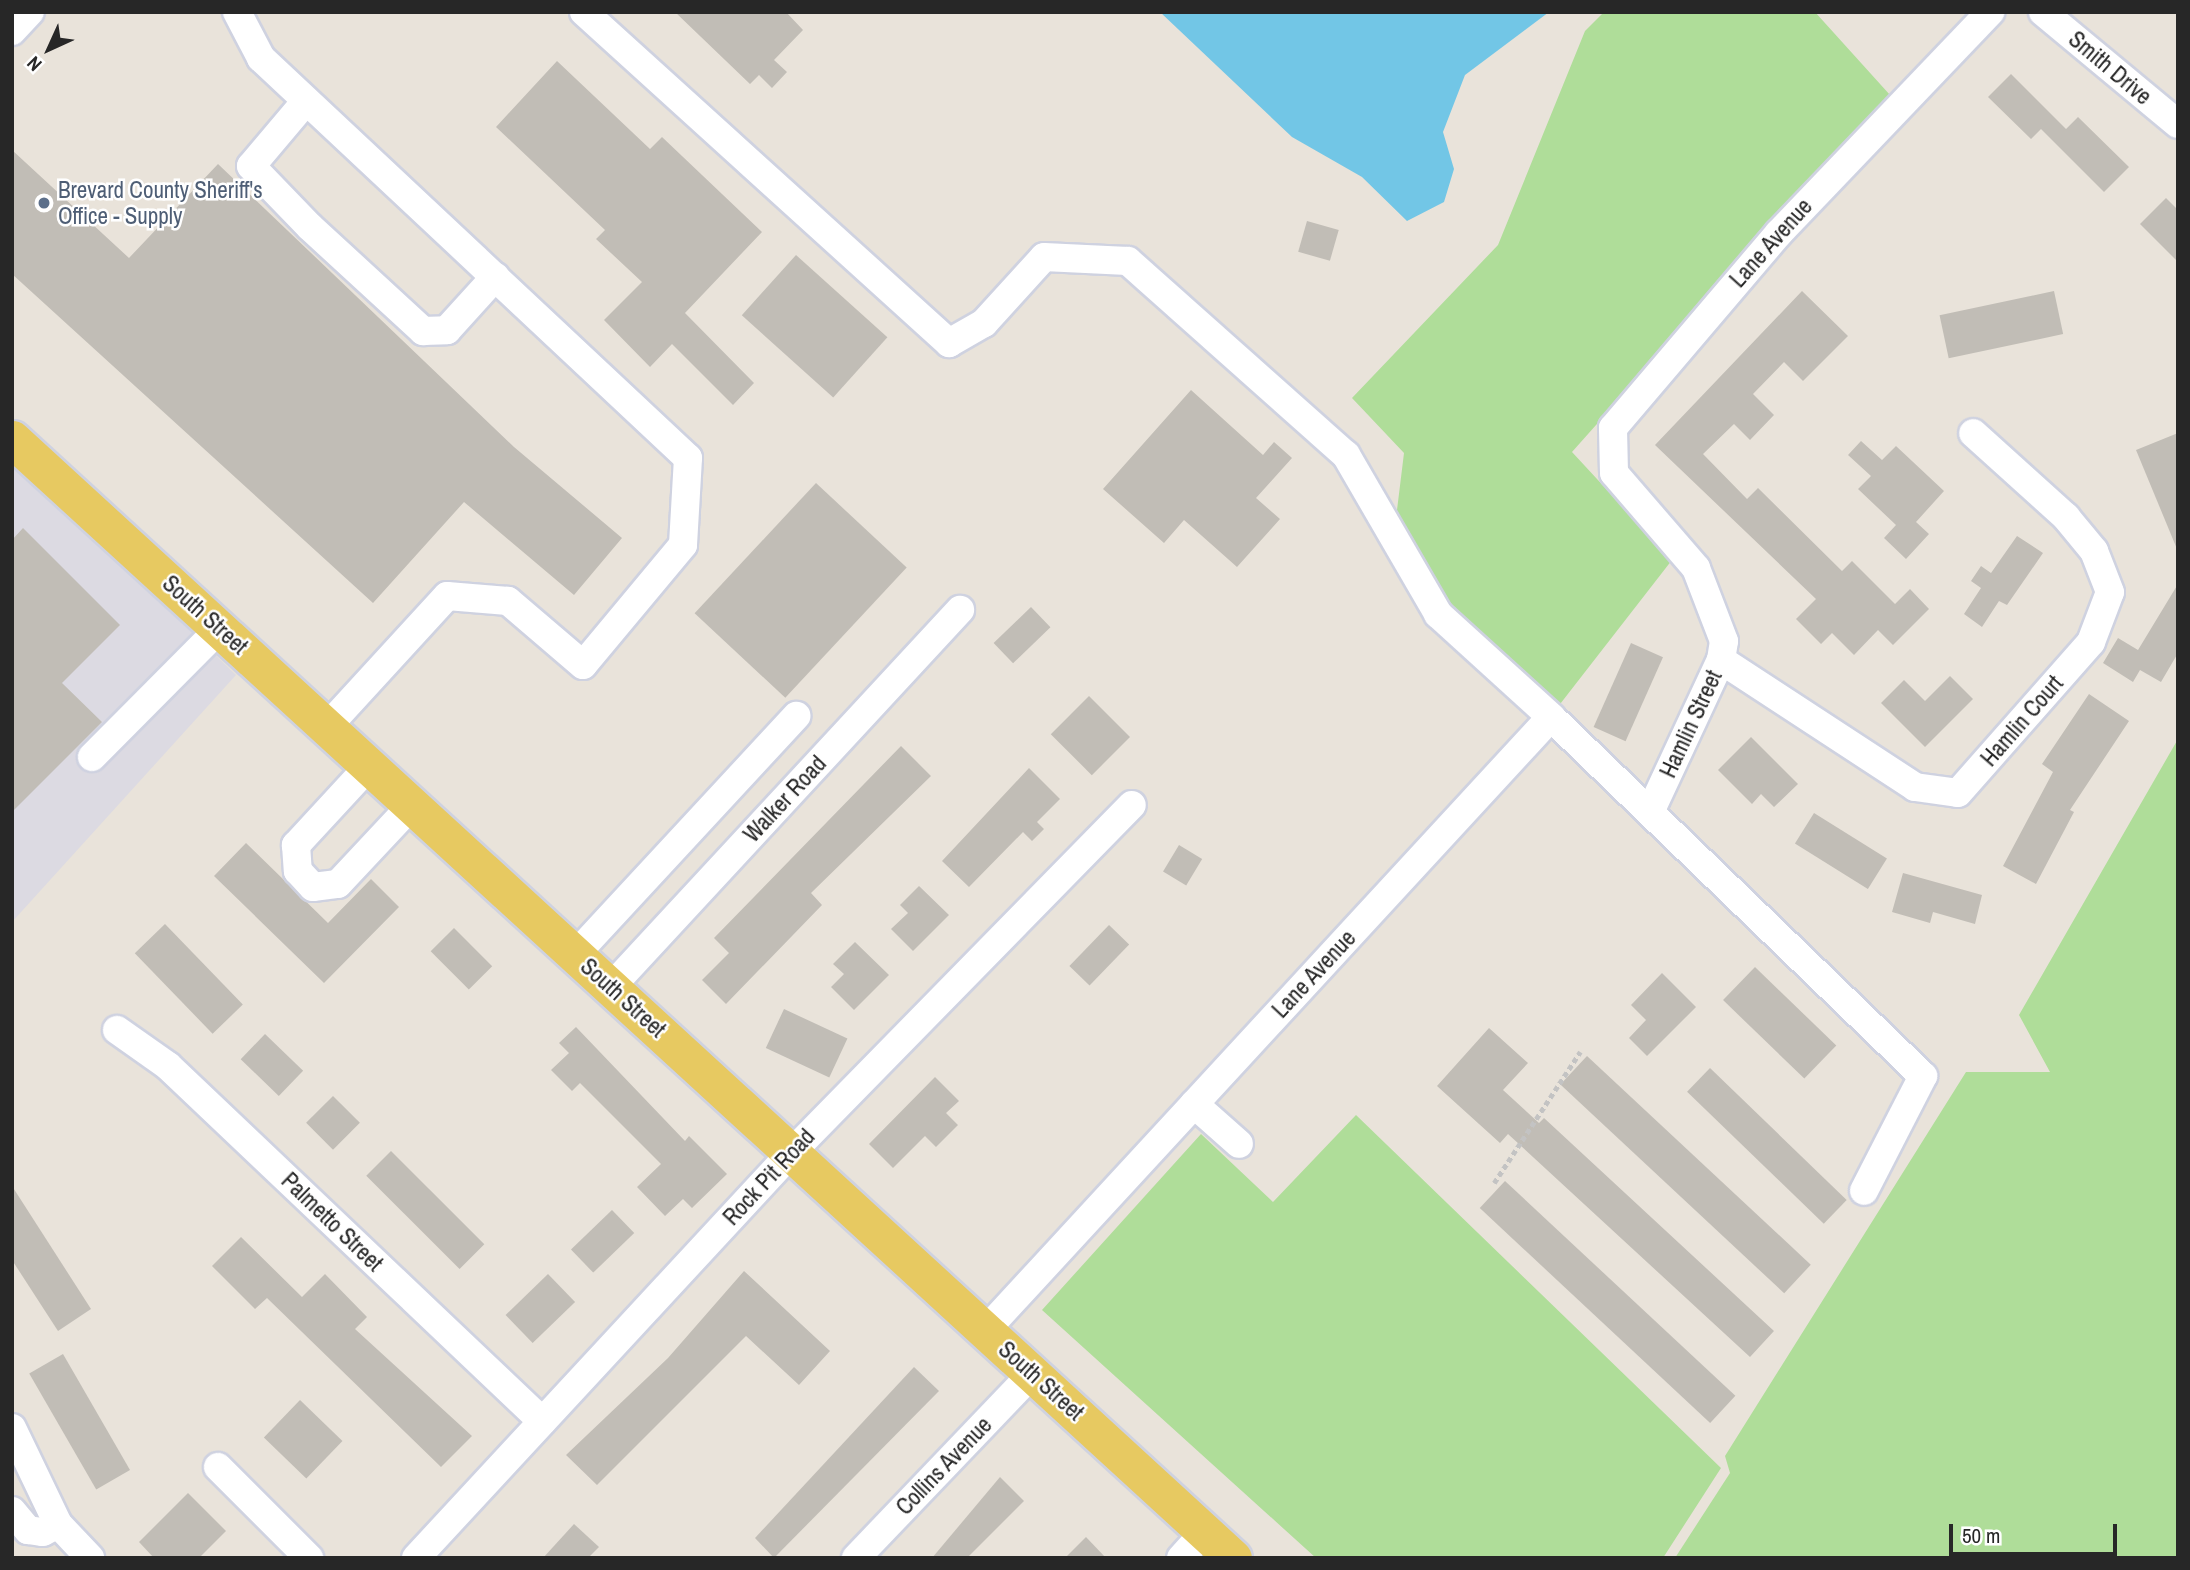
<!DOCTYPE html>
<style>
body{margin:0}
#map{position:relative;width:2190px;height:1570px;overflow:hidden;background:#e9e3da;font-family:"Archivo Narrow",sans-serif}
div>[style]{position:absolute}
.industrial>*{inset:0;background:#dcdae2}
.green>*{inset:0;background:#afdd99}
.water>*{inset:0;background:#72c6e6}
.building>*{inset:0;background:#c1bdb6;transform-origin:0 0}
.path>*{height:4.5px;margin-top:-2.25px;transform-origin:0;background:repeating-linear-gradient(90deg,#c3c3c3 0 5px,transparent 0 8.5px)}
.roads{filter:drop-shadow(2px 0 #cfd2e0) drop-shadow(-2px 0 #cfd2e0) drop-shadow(0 2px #cfd2e0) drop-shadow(0 -2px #cfd2e0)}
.minor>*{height:28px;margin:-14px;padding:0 14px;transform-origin:14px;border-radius:14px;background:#fff}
.major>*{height:37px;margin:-18.5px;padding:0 18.5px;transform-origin:18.5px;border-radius:18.5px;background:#e7c961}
.dots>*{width:19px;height:19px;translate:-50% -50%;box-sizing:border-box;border:4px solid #fff;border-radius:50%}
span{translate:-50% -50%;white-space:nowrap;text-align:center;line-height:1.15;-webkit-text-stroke:5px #fff;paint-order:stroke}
.street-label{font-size:23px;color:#272727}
.service-label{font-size:23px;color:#4e5e75}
.left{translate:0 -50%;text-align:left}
.frame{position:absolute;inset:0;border:14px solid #272727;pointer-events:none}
.north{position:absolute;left:14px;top:14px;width:70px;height:70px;-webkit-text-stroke:5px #fff;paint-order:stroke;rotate:225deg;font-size:19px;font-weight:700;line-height:28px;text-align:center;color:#272727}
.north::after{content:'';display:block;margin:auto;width:24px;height:32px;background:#272727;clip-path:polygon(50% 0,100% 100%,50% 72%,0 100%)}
.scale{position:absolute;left:1949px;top:1524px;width:168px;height:32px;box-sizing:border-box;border:4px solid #272727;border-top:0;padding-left:9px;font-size:21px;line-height:24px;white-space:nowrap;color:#272727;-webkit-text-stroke:5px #fff;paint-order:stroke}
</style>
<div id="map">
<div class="industrial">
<i style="clip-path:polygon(12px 458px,236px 675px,12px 922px)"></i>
</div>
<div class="green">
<i style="clip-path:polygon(1604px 12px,1815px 12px,1890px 95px,1572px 452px,1672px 560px,1557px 708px,1391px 559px,1404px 453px,1352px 398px,1498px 245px,1585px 31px)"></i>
<i style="clip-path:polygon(2178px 739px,2178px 1558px,1675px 1558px,1730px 1473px,1725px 1456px,1966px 1072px,2050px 1072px,2019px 1015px)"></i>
<i style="clip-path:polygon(1356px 1115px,1721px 1468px,1663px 1558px,1316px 1558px,1042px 1310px,1201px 1134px,1273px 1202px)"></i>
</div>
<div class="water">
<i style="clip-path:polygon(1160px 12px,1549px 12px,1465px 75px,1443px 132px,1454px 169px,1444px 202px,1407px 221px,1362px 177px,1292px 137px)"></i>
</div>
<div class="building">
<i style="clip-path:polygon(675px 12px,786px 12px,803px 30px,774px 60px,787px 72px,772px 88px,759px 75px,750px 84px)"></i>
<i style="clip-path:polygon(557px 61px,650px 149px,662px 137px,762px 232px,685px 313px,754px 383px,733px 405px,672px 344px,650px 367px,604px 320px,642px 282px,596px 239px,605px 230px,496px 127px)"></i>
<i style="clip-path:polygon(2011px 74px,2066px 129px,2078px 117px,2129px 167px,2104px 192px,2041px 129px,2031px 139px,1988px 97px)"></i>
<i style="clip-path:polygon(12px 150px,129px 258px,218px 164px,514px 447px,622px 538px,574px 595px,464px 502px,373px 603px,12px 274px)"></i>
<i style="clip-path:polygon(2166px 198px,2178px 210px,2178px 262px,2140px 224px)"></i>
<i style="left:1307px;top:221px;width:33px;height:32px;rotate:16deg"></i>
<i style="left:796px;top:255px;width:123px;height:81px;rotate:42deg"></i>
<i style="clip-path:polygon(1802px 291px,1848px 336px,1803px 381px,1784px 362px,1753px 394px,1774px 415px,1750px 440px,1734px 424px,1703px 454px,1747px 499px,1758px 488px,1842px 571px,1852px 561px,1895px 604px,1910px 589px,1929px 609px,1893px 645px,1878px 630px,1854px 655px,1832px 633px,1821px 644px,1796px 619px,1816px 599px,1655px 445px)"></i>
<i style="left:2054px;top:291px;width:44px;height:117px;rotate:78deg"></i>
<i style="clip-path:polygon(1191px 390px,1263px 455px,1274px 442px,1292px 458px,1256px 498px,1280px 519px,1237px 567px,1184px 520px,1164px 543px,1103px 489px)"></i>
<i style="clip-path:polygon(2178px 433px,2178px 549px,2177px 549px,2136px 450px)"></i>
<i style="clip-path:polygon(1861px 441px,1882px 460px,1896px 446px,1944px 491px,1916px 522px,1929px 534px,1906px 559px,1884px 538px,1896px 525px,1858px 489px,1871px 476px,1848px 455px)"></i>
<i style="left:816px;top:483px;width:124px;height:178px;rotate:43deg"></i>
<i style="clip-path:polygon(23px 528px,120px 625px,62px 683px,102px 722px,12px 812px,12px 540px)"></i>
<i style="clip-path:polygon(2017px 536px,2043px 553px,2007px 605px,1999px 601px,1982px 627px,1964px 614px,1981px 588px,1971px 581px,1981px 566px,1991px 573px)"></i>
<i style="clip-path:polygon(2178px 584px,2178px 653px,2161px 682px,2140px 670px,2133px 682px,2103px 663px,2118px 638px,2138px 650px)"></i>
<i style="left:1031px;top:607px;width:28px;height:52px;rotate:46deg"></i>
<i style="left:1631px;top:643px;width:35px;height:92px;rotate:24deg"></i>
<i style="clip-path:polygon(1950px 676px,1973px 699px,1925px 747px,1881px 703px,1904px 680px,1925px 701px)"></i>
<i style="clip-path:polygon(2089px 694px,2129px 721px,2070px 810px,2074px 812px,2036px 884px,2003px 866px,2053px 772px,2042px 764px)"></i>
<i style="left:1089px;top:696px;width:58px;height:54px;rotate:45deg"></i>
<i style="clip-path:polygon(1751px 737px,1798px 784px,1774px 807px,1761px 794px,1752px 804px,1718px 770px)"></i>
<i style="clip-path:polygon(901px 746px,931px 776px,811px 893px,822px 905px,726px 1004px,702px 980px,729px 953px,714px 938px)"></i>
<i style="clip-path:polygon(1029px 768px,1060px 799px,1037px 822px,1044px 829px,1032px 841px,1023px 832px,969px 887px,942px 861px)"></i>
<i style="left:1814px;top:813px;width:86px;height:36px;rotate:32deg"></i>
<i style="clip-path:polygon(246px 843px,328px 923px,371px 879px,399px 907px,324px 983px,214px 876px)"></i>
<i style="left:1179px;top:845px;width:27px;height:31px;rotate:31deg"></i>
<i style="clip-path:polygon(1903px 873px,1982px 895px,1975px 924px,1933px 912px,1930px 923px,1892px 912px)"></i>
<i style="clip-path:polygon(919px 886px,949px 915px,913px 951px,891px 929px,908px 913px,900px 905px)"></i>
<i style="left:165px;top:924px;width:112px;height:42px;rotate:46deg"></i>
<i style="left:1109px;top:925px;width:28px;height:57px;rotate:44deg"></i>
<i style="left:454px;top:928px;width:54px;height:33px;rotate:45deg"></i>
<i style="clip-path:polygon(855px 942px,889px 975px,854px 1010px,831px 987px,844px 974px,833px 964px)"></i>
<i style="left:1755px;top:967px;width:113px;height:46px;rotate:44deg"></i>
<i style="clip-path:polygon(1662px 973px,1696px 1007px,1647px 1056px,1629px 1038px,1646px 1020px,1631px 1005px)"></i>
<i style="left:784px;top:1009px;width:70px;height:43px;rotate:25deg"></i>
<i style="clip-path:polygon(576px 1027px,685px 1141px,689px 1136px,727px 1174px,692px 1208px,683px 1199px,665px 1216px,637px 1187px,661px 1164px,580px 1083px,572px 1091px,551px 1070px,569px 1053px,559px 1043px)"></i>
<i style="clip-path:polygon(1489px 1028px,1528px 1063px,1503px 1090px,1539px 1123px,1544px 1118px,1774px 1331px,1750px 1357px,1508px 1134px,1500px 1143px,1437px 1086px)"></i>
<i style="left:265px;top:1034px;width:53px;height:35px;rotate:44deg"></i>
<i style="left:1587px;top:1056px;width:306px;height:39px;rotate:43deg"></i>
<i style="left:1710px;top:1068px;width:190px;height:33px;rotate:44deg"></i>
<i style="clip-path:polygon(935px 1077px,959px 1101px,946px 1113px,958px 1125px,936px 1147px,925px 1136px,893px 1168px,869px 1144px)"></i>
<i style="left:333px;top:1096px;width:38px;height:38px;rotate:45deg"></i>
<i style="left:391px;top:1151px;width:132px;height:35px;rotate:45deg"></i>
<i style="left:1505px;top:1181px;width:315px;height:37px;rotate:43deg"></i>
<i style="clip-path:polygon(12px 1186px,91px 1309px,58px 1331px,12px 1260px)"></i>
<i style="left:612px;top:1210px;width:32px;height:57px;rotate:46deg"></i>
<i style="clip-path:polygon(241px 1237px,302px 1297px,325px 1274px,367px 1317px,355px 1329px,472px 1436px,441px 1467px,267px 1298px,255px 1309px,212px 1266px)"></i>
<i style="clip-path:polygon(744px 1271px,830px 1351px,799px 1385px,746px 1336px,597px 1485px,566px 1455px,668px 1358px)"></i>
<i style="left:548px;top:1274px;width:39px;height:59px;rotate:46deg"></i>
<i style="left:63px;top:1354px;width:134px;height:39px;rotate:60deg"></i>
<i style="clip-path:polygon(914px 1367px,939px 1391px,774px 1558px,755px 1538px)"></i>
<i style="left:300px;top:1400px;width:59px;height:52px;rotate:44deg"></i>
<i style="clip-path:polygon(1000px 1477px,1024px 1501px,967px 1558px,932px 1558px)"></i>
<i style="clip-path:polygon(188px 1493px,226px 1531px,199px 1558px,154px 1558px,139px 1542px)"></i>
<i style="clip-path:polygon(574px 1524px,599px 1547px,588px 1558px,543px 1558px)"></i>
<i style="clip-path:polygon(1086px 1537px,1106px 1558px,1065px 1558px)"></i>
</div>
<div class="path">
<i style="left:1494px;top:1183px;width:157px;rotate:-56.7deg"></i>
</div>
<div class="roads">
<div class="minor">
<i style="left:237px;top:12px;width:52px;rotate:62.4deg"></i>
<i style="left:261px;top:58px;width:585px;rotate:43.13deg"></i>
<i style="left:688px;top:458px;width:87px;rotate:93.3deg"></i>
<i style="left:683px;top:545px;width:156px;rotate:129.8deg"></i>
<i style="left:583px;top:665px;width:99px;rotate:-139.5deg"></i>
<i style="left:508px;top:601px;width:61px;rotate:-175.3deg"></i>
<i style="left:447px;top:596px;width:178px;rotate:132.5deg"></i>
<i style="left:584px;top:12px;width:493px;rotate:42.2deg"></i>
<i style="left:949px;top:343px;width:40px;rotate:-29.7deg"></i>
<i style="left:984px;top:323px;width:89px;rotate:-47.7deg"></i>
<i style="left:1044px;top:257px;width:84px;rotate:2.7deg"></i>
<i style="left:1128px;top:261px;width:292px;rotate:41.7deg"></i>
<i style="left:1346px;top:455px;width:184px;rotate:59.9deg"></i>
<i style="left:1438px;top:614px;width:153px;rotate:42.3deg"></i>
<i style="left:2043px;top:12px;width:175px;rotate:39.7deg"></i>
<i style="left:12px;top:31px;width:26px;rotate:-47deg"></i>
<i style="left:306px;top:101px;width:85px;rotate:130.2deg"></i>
<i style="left:251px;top:166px;width:85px;rotate:46deg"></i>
<i style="left:310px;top:227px;width:154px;rotate:42.6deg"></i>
<i style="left:423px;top:331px;width:24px;rotate:-2deg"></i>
<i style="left:447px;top:330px;width:72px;rotate:-47.8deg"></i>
<i style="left:1721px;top:660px;width:232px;rotate:33.2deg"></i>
<i style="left:1915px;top:787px;width:43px;rotate:7.9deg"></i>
<i style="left:1958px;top:793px;width:201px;rotate:-48.6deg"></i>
<i style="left:2091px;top:642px;width:53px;rotate:-69.2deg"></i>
<i style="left:2110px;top:592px;width:44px;rotate:-111.3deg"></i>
<i style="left:2094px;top:551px;width:44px;rotate:-129.5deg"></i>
<i style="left:2066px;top:517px;width:125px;rotate:-137.9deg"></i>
<i style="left:92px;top:757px;width:180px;rotate:-45.2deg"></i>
<i style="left:369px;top:766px;width:108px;rotate:132.7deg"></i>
<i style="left:296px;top:845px;width:26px;rotate:86deg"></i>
<i style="left:298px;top:871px;width:22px;rotate:47deg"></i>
<i style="left:313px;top:887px;width:25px;rotate:-7deg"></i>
<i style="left:338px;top:884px;width:108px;rotate:-46.9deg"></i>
<i style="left:1650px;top:812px;width:168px;rotate:-65deg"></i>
<i style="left:1721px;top:660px;width:19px;rotate:-81deg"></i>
<i style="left:1724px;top:641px;width:78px;rotate:-111deg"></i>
<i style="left:1696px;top:568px;width:125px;rotate:-130.8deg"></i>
<i style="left:1614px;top:473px;width:45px;rotate:-91.3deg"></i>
<i style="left:1613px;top:428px;width:256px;rotate:-49.6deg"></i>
<i style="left:1779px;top:233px;width:306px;rotate:-46.3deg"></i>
<i style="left:575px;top:955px;width:326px;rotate:-47.2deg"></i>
<i style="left:611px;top:987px;width:514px;rotate:-47.21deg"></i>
<i style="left:117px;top:1030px;width:62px;rotate:35.2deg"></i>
<i style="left:168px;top:1066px;width:516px;rotate:43.51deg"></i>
<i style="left:1194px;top:1104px;width:60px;rotate:41.6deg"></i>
<i style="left:985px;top:1331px;width:835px;rotate:-47.33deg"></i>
<i style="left:1551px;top:717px;width:517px;rotate:43.98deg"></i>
<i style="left:1923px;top:1076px;width:129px;rotate:117.2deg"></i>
<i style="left:12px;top:1428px;width:106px;rotate:64.4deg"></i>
<i style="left:58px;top:1524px;width:47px;rotate:46.7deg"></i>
<i style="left:218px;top:1467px;width:129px;rotate:45deg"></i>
<i style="left:12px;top:1511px;width:25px;rotate:50deg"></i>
<i style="left:28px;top:1530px;width:15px;rotate:8deg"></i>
<i style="left:43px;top:1532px;width:17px;rotate:-28deg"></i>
<i style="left:416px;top:1558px;width:552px;rotate:-47.2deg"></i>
<i style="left:791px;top:1153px;width:487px;rotate:-45.6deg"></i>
<i style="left:856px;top:1558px;width:255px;rotate:-46.3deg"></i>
<i style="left:1181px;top:1558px;width:36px;rotate:-48deg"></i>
</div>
<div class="major">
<i style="left:12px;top:439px;width:1656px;rotate:42.5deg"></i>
</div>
</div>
<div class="dots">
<i style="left:44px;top:203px;background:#5c6f8a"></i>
</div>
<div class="street-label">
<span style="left:2110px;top:68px;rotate:40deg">Smith Drive</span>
<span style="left:1771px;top:243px;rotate:-48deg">Lane Avenue</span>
<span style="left:205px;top:615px;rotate:42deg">South Street</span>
<span style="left:2022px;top:721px;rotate:-49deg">Hamlin Court</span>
<span style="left:1691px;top:724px;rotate:-65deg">Hamlin Street</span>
<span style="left:785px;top:799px;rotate:-47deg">Walker Road</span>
<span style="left:1314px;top:974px;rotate:-47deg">Lane Avenue</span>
<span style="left:623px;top:998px;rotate:42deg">South Street</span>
<span style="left:769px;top:1177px;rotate:-47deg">Rock Pit Road</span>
<span style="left:332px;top:1222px;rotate:44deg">Palmetto Street</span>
<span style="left:1041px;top:1381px;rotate:42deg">South Street</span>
<span style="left:944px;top:1466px;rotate:-46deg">Collins Avenue</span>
</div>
<div class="service-label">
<span class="left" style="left:58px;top:203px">Brevard County Sheriff's<br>Office - Supply</span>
</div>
<div class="frame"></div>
<div class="north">N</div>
<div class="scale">50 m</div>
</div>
